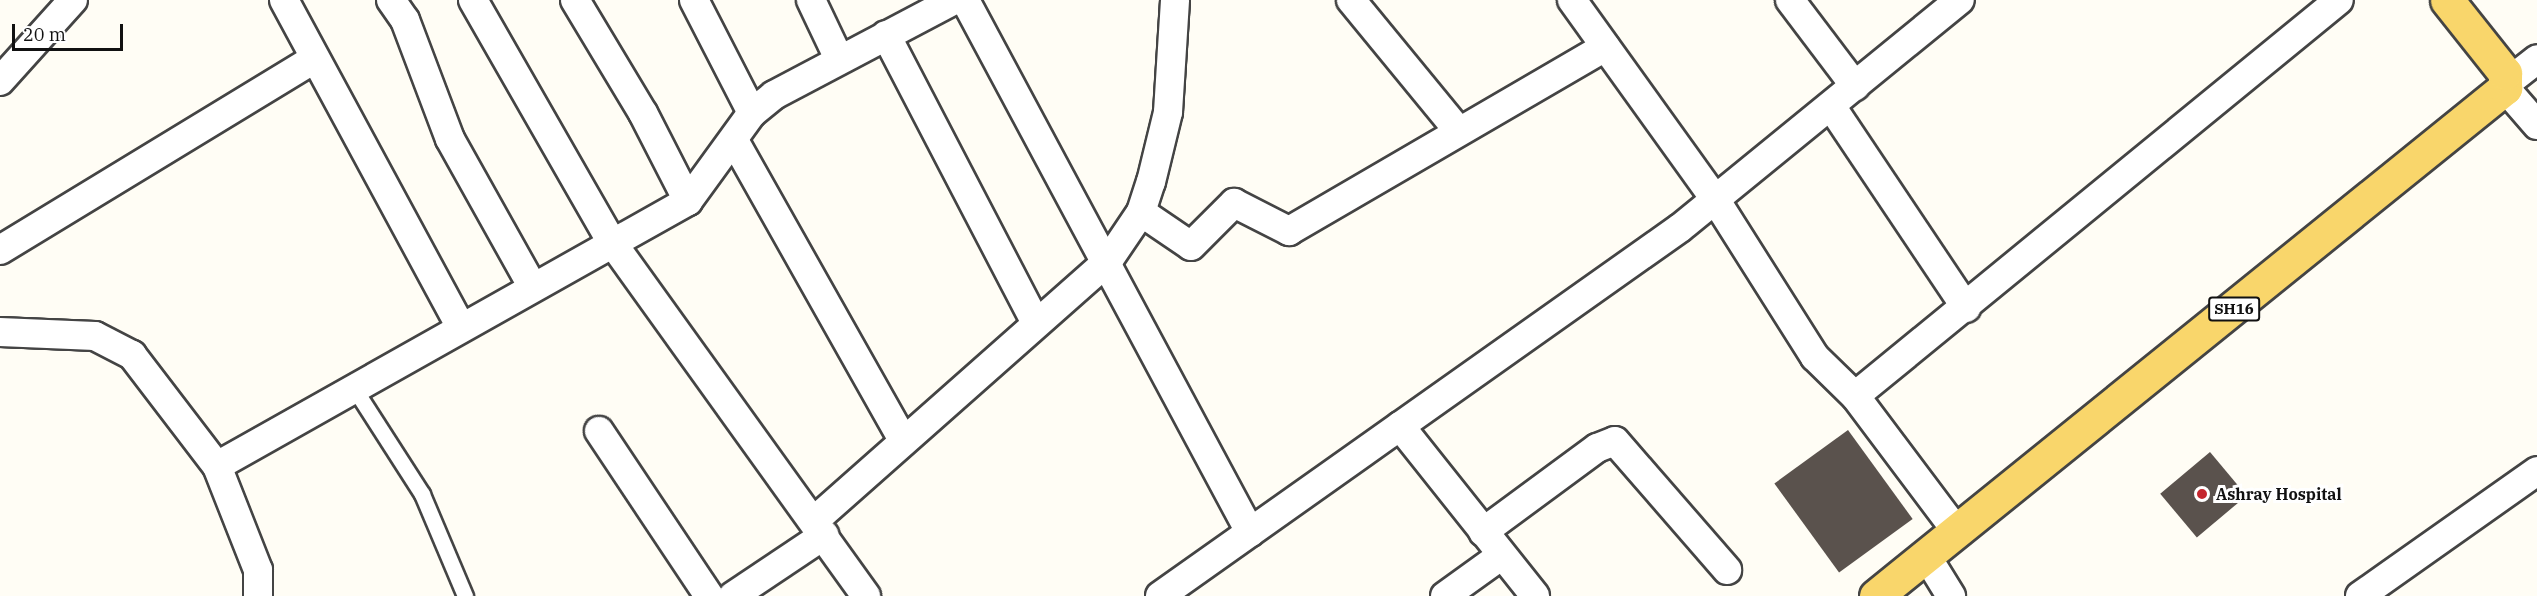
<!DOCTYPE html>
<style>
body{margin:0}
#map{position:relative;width:2537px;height:596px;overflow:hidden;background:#fffdf5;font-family:"IBM Plex Serif",serif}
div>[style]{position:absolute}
.building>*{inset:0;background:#5a524d;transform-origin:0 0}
.roads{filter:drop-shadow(2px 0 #444) drop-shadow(-2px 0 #444) drop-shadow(0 2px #444) drop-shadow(0 -2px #444)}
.lane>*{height:15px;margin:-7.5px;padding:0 7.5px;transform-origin:7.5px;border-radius:7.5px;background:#fff}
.street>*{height:28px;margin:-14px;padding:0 14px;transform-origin:14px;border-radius:14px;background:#fff}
.primary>*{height:33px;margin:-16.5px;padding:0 16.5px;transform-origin:16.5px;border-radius:16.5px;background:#f9d66b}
.dots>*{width:16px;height:16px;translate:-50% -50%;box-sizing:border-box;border:3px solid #fff;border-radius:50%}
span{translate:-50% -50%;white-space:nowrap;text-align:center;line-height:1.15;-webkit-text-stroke:6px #fff;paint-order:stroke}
.shield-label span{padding:2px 4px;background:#fff;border:2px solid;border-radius:4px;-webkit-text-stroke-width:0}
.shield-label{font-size:15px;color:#111;font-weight:700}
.poi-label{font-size:16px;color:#111;font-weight:700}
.left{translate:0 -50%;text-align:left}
.scale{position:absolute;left:12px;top:24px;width:111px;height:27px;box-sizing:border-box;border:3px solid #111;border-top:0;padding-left:8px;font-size:18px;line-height:21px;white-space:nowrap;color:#111;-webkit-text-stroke:4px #fff;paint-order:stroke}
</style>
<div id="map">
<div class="building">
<i style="left:1848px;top:430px;width:110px;height:91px;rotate:54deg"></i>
<i style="left:2210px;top:452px;width:57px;height:65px;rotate:50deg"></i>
</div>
<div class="roads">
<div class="lane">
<i style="left:354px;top:388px;width:126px;rotate:57.3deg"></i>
<i style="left:422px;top:494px;width:111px;rotate:67.1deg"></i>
</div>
<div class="street">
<i style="left:284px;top:0;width:372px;rotate:61.6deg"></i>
<i style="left:391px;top:0;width:24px;rotate:55deg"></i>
<i style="left:405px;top:20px;width:127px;rotate:69.3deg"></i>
<i style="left:450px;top:139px;width:168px;rotate:60.8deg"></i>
<i style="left:473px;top:0;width:278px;rotate:60.2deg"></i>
<i style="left:611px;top:241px;width:437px;rotate:54.3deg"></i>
<i style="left:575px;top:0;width:132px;rotate:59deg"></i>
<i style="left:643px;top:113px;width:99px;rotate:62.9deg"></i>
<i style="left:694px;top:0;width:127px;rotate:62.8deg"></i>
<i style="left:811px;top:0;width:65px;rotate:64.6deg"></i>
<i style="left:965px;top:0;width:604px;rotate:61.82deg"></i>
<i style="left:1351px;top:0;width:167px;rotate:50.6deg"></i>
<i style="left:1572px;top:0;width:245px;rotate:54.3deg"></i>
<i style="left:1715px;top:199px;width:187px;rotate:57.7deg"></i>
<i style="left:1815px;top:357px;width:56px;rotate:44.3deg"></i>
<i style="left:1790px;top:0;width:108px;rotate:52.9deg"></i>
<i style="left:886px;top:35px;width:322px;rotate:62.5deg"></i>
<i style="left:0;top:81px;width:109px;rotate:-48deg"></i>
<i style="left:2508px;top:82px;width:37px;rotate:-38deg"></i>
<i style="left:2505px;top:88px;width:49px;rotate:49.1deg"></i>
<i style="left:1831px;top:106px;width:243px;rotate:56.2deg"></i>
<i style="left:735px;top:142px;width:342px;rotate:60.6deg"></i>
<i style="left:1141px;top:212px;width:60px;rotate:34.2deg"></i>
<i style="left:1191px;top:246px;width:61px;rotate:-45deg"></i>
<i style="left:1234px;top:203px;width:62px;rotate:27deg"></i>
<i style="left:1289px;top:231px;width:366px;rotate:-30.2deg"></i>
<i style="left:0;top:250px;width:368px;rotate:-31.3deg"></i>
<i style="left:0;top:332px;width:95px;rotate:2.4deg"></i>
<i style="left:95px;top:336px;width:42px;rotate:27.2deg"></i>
<i style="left:132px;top:355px;width:140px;rotate:52.6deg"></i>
<i style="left:217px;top:466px;width:540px;rotate:-29.36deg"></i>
<i style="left:688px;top:201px;width:109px;rotate:-54deg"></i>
<i style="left:752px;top:113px;width:28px;rotate:-39deg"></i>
<i style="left:774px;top:95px;width:204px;rotate:-27.8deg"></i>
<i style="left:1400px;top:426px;width:217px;rotate:51.5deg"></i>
<i style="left:599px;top:431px;width:198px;rotate:56.3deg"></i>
<i style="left:217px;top:466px;width:112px;rotate:68.5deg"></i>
<i style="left:258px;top:570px;width:26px;rotate:90deg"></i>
<i style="left:814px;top:521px;width:392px;rotate:-41.5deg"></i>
<i style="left:1108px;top:261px;width:59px;rotate:-56deg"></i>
<i style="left:1141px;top:212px;width:32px;rotate:-72deg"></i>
<i style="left:1151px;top:182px;width:72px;rotate:-76.3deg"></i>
<i style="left:1168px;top:112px;width:112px;rotate:-86.4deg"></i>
<i style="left:1483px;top:532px;width:142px;rotate:-36.4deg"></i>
<i style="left:1597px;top:448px;width:19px;rotate:-21deg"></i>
<i style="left:1615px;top:441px;width:171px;rotate:49deg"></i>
<i style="left:1958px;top:533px;width:171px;rotate:-126.9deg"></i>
<i style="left:1855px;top:396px;width:625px;rotate:-39.29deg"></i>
<i style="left:1927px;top:557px;width:46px;rotate:58.4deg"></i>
<i style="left:733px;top:596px;width:110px;rotate:-33.8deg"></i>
<i style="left:1160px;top:596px;width:637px;rotate:-35.29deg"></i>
<i style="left:1680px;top:228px;width:361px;rotate:-39.2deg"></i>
<i style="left:1445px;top:596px;width:70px;rotate:-35.7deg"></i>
<i style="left:2360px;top:596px;width:217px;rotate:-35.2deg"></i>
</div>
<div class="primary">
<i style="left:1876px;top:596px;width:809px;rotate:-38.93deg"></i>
<i style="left:2505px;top:88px;width:15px;rotate:-90deg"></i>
<i style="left:2505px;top:73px;width:93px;rotate:-128.5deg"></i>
</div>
</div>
<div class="dots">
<i style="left:2202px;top:494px;background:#c4262e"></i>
</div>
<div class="shield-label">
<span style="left:2234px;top:309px">SH16</span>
</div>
<div class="poi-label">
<span class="left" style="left:2216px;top:494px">Ashray Hospital</span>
</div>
<div class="scale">20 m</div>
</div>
